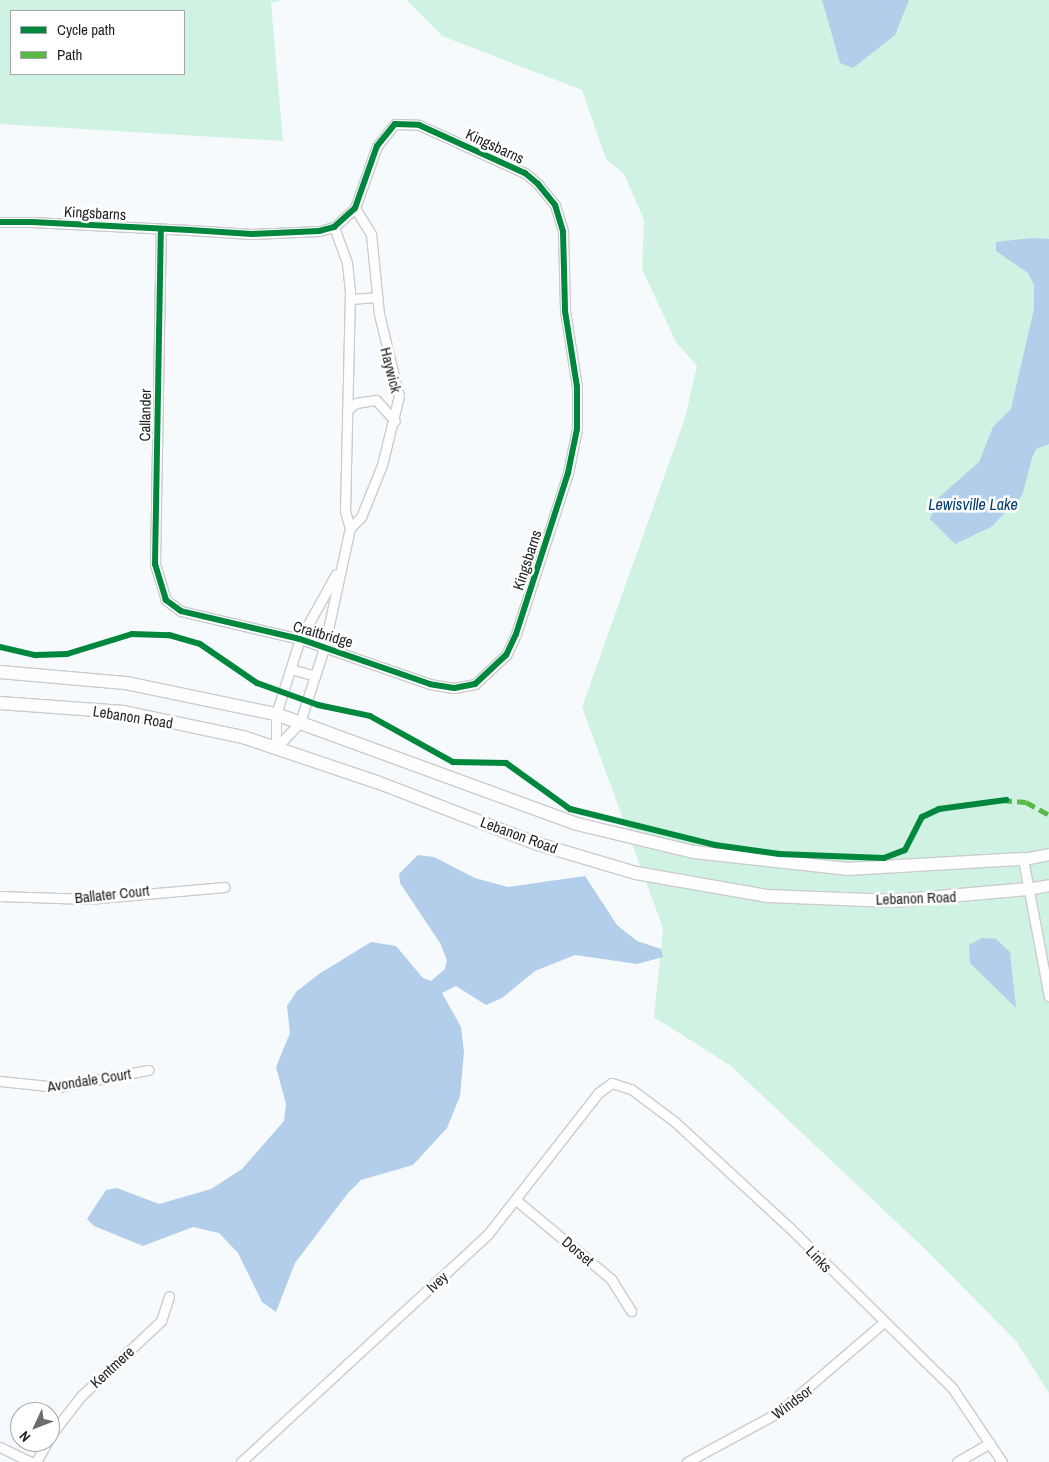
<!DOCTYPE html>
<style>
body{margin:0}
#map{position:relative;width:1049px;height:1462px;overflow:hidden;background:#f7fafc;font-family:"Archivo Narrow",sans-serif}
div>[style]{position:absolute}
.green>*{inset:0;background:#d0f2e2}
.water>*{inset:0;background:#b2ceeb}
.roads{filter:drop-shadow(1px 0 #caccce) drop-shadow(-1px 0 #caccce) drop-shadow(0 1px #caccce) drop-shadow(0 -1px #caccce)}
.minor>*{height:9px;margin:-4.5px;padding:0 4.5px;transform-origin:4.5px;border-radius:4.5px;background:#fefeff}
.tertiary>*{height:11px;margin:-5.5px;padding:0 5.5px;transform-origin:5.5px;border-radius:5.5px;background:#fefeff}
.secondary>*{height:12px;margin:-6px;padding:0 6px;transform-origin:6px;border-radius:6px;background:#fefeff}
.quiet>*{height:5px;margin-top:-2.5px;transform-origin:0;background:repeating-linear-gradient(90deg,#58b947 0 10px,transparent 0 15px)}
.cycleway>*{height:6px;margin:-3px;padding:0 3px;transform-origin:3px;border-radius:3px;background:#00873e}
span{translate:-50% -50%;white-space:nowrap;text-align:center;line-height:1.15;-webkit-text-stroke:5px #fff;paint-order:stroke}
.street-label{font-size:15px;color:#1e2123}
.water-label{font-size:16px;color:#003c6e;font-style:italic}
.legend{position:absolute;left:10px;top:10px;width:175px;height:65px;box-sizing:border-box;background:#fff;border:1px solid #a5a6a7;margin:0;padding:6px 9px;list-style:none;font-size:15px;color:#1e2123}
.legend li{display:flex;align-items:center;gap:10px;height:25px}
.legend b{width:25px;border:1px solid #a5a6a7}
.north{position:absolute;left:10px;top:1402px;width:50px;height:50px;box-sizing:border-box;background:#fff;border:1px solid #a5a6a7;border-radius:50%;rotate:227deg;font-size:14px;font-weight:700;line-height:20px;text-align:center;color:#1e2123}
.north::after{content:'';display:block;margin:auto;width:18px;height:22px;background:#6a6d6f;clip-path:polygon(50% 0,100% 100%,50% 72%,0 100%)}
</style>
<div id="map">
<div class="green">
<i style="clip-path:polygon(evenodd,0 0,282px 0,271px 3px,283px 141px,0 124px,0 0,11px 11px,184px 11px,184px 74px,11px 74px,11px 11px)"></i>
<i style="clip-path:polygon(407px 0,1049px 0,1049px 1393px,1016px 1341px,926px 1250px,731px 1066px,654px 1017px,663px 928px,582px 707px,685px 418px,697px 366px,676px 342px,642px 269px,644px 220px,624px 174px,606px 159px,582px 90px,442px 36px)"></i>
</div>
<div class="water">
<i style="clip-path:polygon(822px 0,909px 0,895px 35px,853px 68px,840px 63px)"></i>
<i style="clip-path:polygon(1033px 238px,1049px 239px,1049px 444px,1036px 449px,1032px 458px,1022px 496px,991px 527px,955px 544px,930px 519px,938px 498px,979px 462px,993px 427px,1011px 409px,1034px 309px,1034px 285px,1028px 273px,996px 251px,996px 242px)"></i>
<i style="clip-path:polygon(418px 855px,434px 857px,475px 878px,508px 887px,585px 876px,617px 925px,637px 941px,661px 949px,663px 957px,637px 964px,575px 955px,535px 971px,502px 998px,486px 1005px,456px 986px,442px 993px,461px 1027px,464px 1052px,460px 1096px,447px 1128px,413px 1165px,361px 1180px,348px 1193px,295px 1263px,276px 1312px,262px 1302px,238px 1253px,219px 1233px,193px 1227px,143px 1246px,94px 1226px,87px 1219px,106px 1190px,117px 1188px,159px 1204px,211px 1189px,242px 1169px,284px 1121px,286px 1104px,276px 1067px,290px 1033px,287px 1006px,297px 991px,319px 974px,371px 942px,396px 946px,423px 978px,431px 981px,445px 969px,447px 960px,440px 943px,400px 883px,399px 874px)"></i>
<i style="clip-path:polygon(982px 938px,996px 939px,1010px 952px,1016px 1008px,970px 963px,969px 945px)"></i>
</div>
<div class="roads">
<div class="minor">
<i style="left:0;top:222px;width:32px"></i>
<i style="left:32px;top:222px;width:158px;rotate:2.9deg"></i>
<i style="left:190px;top:230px;width:62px;rotate:3.7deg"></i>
<i style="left:252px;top:234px;width:67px;rotate:-2.6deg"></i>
<i style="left:319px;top:231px;width:16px;rotate:-15deg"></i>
<i style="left:334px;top:227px;width:28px;rotate:-42deg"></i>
<i style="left:355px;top:208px;width:66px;rotate:-70.5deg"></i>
<i style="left:377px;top:146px;width:28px;rotate:-51deg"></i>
<i style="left:395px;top:124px;width:24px;rotate:2deg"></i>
<i style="left:419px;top:125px;width:116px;rotate:24.4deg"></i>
<i style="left:525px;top:173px;width:17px;rotate:40deg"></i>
<i style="left:538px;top:184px;width:27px;rotate:51deg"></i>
<i style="left:555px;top:205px;width:28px;rotate:73deg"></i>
<i style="left:563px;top:232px;width:79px;rotate:88.5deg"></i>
<i style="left:565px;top:311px;width:77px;rotate:81deg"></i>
<i style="left:577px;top:387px;width:42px;rotate:90deg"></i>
<i style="left:577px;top:429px;width:45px;rotate:101.6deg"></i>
<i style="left:568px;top:473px;width:169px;rotate:107.9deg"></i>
<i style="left:516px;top:634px;width:23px;rotate:115deg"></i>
<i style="left:506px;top:655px;width:42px;rotate:136.9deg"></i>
<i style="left:475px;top:684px;width:21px;rotate:169deg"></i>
<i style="left:454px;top:688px;width:24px;rotate:-171deg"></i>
<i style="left:430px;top:684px;width:138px;rotate:-160.9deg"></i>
<i style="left:300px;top:639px;width:122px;rotate:-166.8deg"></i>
<i style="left:181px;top:611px;width:19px;rotate:-144deg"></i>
<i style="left:166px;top:600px;width:38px;rotate:-107deg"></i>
<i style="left:155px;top:564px;width:335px;rotate:-89deg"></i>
<i style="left:334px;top:227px;width:38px;rotate:70deg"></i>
<i style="left:347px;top:263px;width:28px;rotate:84deg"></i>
<i style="left:350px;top:291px;width:220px;rotate:91.3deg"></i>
<i style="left:345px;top:511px;width:18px;rotate:74deg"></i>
<i style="left:350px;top:299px;width:27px;rotate:-4deg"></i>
<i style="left:347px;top:410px;width:11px;rotate:-38deg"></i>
<i style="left:356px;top:403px;width:20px;rotate:-9deg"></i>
<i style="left:376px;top:400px;width:28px;rotate:48deg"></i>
<i style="left:291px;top:669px;width:25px;rotate:16deg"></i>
<i style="left:276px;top:748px;width:35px;rotate:-47deg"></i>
<i style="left:300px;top:722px;width:78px;rotate:-72deg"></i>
<i style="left:324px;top:648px;width:123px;rotate:-77.8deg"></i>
<i style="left:350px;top:528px;width:16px;rotate:-45deg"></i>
<i style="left:361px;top:517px;width:56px;rotate:-68deg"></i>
<i style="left:382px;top:465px;width:71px;rotate:-76.2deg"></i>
<i style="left:399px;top:396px;width:84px;rotate:-103.7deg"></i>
<i style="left:379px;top:314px;width:80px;rotate:-95.7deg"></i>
<i style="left:371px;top:234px;width:31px;rotate:-122deg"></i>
<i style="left:276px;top:748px;width:34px;rotate:-90deg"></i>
<i style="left:276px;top:714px;width:79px;rotate:-72.3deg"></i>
<i style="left:300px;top:639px;width:74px;rotate:-61deg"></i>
<i style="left:1023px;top:859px;width:140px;rotate:79.3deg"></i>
<i style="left:0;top:896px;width:88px;rotate:2deg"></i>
<i style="left:88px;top:899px;width:137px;rotate:-5deg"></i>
<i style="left:0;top:1081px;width:58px;rotate:5.9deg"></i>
<i style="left:58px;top:1087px;width:92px;rotate:-10.7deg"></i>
<i style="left:516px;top:1200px;width:124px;rotate:39.7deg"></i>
<i style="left:611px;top:1279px;width:38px;rotate:58deg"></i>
<i style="left:50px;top:1436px;width:51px;rotate:-52.2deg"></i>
<i style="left:81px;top:1396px;width:110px;rotate:-43.2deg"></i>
<i style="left:161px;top:1321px;width:26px;rotate:-72deg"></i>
<i style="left:0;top:1447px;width:34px;rotate:26deg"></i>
<i style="left:36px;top:1462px;width:23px;rotate:-61deg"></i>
<i style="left:241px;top:1462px;width:336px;rotate:-42.7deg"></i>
<i style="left:488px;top:1234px;width:179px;rotate:-52deg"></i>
<i style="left:598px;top:1093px;width:17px;rotate:-36deg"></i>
<i style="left:612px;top:1083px;width:20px;rotate:18deg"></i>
<i style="left:631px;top:1089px;width:54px;rotate:36.7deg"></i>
<i style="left:674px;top:1121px;width:159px;rotate:42.7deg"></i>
<i style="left:791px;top:1229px;width:228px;rotate:44.6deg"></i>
<i style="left:953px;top:1389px;width:88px;rotate:56.1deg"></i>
<i style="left:687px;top:1462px;width:105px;rotate:-28.5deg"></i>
<i style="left:779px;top:1412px;width:137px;rotate:-40.6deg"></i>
<i style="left:957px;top:1462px;width:38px;rotate:-30deg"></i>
</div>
<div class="tertiary">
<i style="left:1023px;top:859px;width:26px;rotate:-11deg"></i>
<i style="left:1027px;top:889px;width:22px;rotate:-10deg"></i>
</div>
<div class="secondary">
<i style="left:0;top:672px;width:126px;rotate:5deg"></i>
<i style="left:126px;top:683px;width:153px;rotate:11.7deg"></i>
<i style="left:276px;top:714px;width:320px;rotate:20.1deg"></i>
<i style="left:577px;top:824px;width:120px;rotate:13.5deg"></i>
<i style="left:694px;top:852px;width:154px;rotate:6.3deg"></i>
<i style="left:847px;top:869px;width:176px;rotate:-3.3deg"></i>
<i style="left:0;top:703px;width:124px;rotate:4.2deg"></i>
<i style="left:124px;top:712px;width:122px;rotate:11.9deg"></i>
<i style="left:243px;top:737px;width:141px;rotate:18.6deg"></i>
<i style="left:377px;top:782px;width:173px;rotate:21.1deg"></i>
<i style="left:538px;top:844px;width:102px;rotate:16.5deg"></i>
<i style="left:636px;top:873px;width:134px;rotate:9.9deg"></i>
<i style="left:768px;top:896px;width:125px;rotate:2.3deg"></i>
<i style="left:893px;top:901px;width:135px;rotate:-5.1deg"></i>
</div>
</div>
<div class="quiet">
<i style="left:1002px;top:800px;width:24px;rotate:5deg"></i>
<i style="left:1026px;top:802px;width:26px;rotate:29deg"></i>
</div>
<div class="cycleway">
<i style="left:0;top:222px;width:32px"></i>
<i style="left:32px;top:222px;width:158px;rotate:2.9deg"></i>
<i style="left:190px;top:230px;width:62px;rotate:3.7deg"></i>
<i style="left:252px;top:234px;width:67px;rotate:-2.6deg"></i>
<i style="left:319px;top:231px;width:16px;rotate:-15deg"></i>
<i style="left:334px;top:227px;width:28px;rotate:-42deg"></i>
<i style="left:355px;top:208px;width:66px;rotate:-70.5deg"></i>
<i style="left:377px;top:146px;width:28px;rotate:-51deg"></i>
<i style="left:395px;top:124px;width:24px;rotate:2deg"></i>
<i style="left:419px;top:125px;width:116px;rotate:24.4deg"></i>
<i style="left:525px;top:173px;width:17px;rotate:40deg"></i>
<i style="left:538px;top:184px;width:27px;rotate:51deg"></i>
<i style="left:555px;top:205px;width:28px;rotate:73deg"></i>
<i style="left:563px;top:232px;width:79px;rotate:88.5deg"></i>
<i style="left:565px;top:311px;width:77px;rotate:81deg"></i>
<i style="left:577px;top:387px;width:42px;rotate:90deg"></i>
<i style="left:577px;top:429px;width:45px;rotate:101.6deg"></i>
<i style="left:568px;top:473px;width:169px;rotate:107.9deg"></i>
<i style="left:516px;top:634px;width:23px;rotate:115deg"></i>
<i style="left:506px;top:655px;width:42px;rotate:136.9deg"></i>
<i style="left:475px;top:684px;width:21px;rotate:169deg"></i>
<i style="left:454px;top:688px;width:24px;rotate:-171deg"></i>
<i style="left:430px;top:684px;width:138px;rotate:-160.9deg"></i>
<i style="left:300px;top:639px;width:122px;rotate:-166.8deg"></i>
<i style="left:181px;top:611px;width:19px;rotate:-144deg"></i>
<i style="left:166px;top:600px;width:38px;rotate:-107deg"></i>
<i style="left:155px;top:564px;width:335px;rotate:-89deg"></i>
<i style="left:0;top:647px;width:37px;rotate:13deg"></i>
<i style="left:36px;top:655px;width:31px;rotate:-2deg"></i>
<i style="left:67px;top:654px;width:68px;rotate:-17.1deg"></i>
<i style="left:132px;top:634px;width:37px;rotate:2deg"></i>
<i style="left:169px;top:635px;width:32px;rotate:16deg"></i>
<i style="left:200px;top:644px;width:69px;rotate:34.4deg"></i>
<i style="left:257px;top:683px;width:65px;rotate:19.8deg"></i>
<i style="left:318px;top:705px;width:53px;rotate:11.9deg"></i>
<i style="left:370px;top:716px;width:95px;rotate:29deg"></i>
<i style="left:453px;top:762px;width:53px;rotate:1.1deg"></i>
<i style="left:506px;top:763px;width:79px;rotate:35.7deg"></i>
<i style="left:570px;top:809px;width:149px;rotate:13.9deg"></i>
<i style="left:715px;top:845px;width:65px;rotate:8deg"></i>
<i style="left:779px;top:854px;width:105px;rotate:2.2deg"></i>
<i style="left:884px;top:858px;width:22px;rotate:-21deg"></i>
<i style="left:905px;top:850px;width:37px;rotate:-63deg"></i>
<i style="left:922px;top:817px;width:19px;rotate:-25deg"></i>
<i style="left:939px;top:809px;width:68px;rotate:-7.7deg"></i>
</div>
<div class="street-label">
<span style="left:495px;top:146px;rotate:25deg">Kingsbarns</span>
<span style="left:95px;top:213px;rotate:3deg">Kingsbarns</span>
<span style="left:391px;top:370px;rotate:76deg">Haywick</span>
<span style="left:145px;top:415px;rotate:-89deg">Callander</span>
<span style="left:527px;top:560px;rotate:-72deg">Kingsbarns</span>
<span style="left:323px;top:634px;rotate:16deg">Craitbridge</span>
<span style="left:133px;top:717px;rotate:9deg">Lebanon Road</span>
<span style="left:519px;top:835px;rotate:20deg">Lebanon Road</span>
<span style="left:112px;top:894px;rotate:-6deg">Ballater Court</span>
<span style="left:916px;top:898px;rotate:-2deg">Lebanon Road</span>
<span style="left:89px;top:1080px;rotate:-9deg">Avondale Court</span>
<span style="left:578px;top:1251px;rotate:40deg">Dorset</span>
<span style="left:819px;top:1259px;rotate:47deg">Links</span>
<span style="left:437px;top:1282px;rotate:-43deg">Ivey</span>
<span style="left:112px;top:1367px;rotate:-43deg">Kentmere</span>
<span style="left:792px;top:1402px;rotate:-37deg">Windsor</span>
</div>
<div class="water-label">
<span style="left:973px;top:504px">Lewisville Lake</span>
</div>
<ul class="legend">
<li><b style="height:6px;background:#00873e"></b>Cycle path</li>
<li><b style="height:6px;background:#58b947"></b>Path</li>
</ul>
<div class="north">N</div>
</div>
